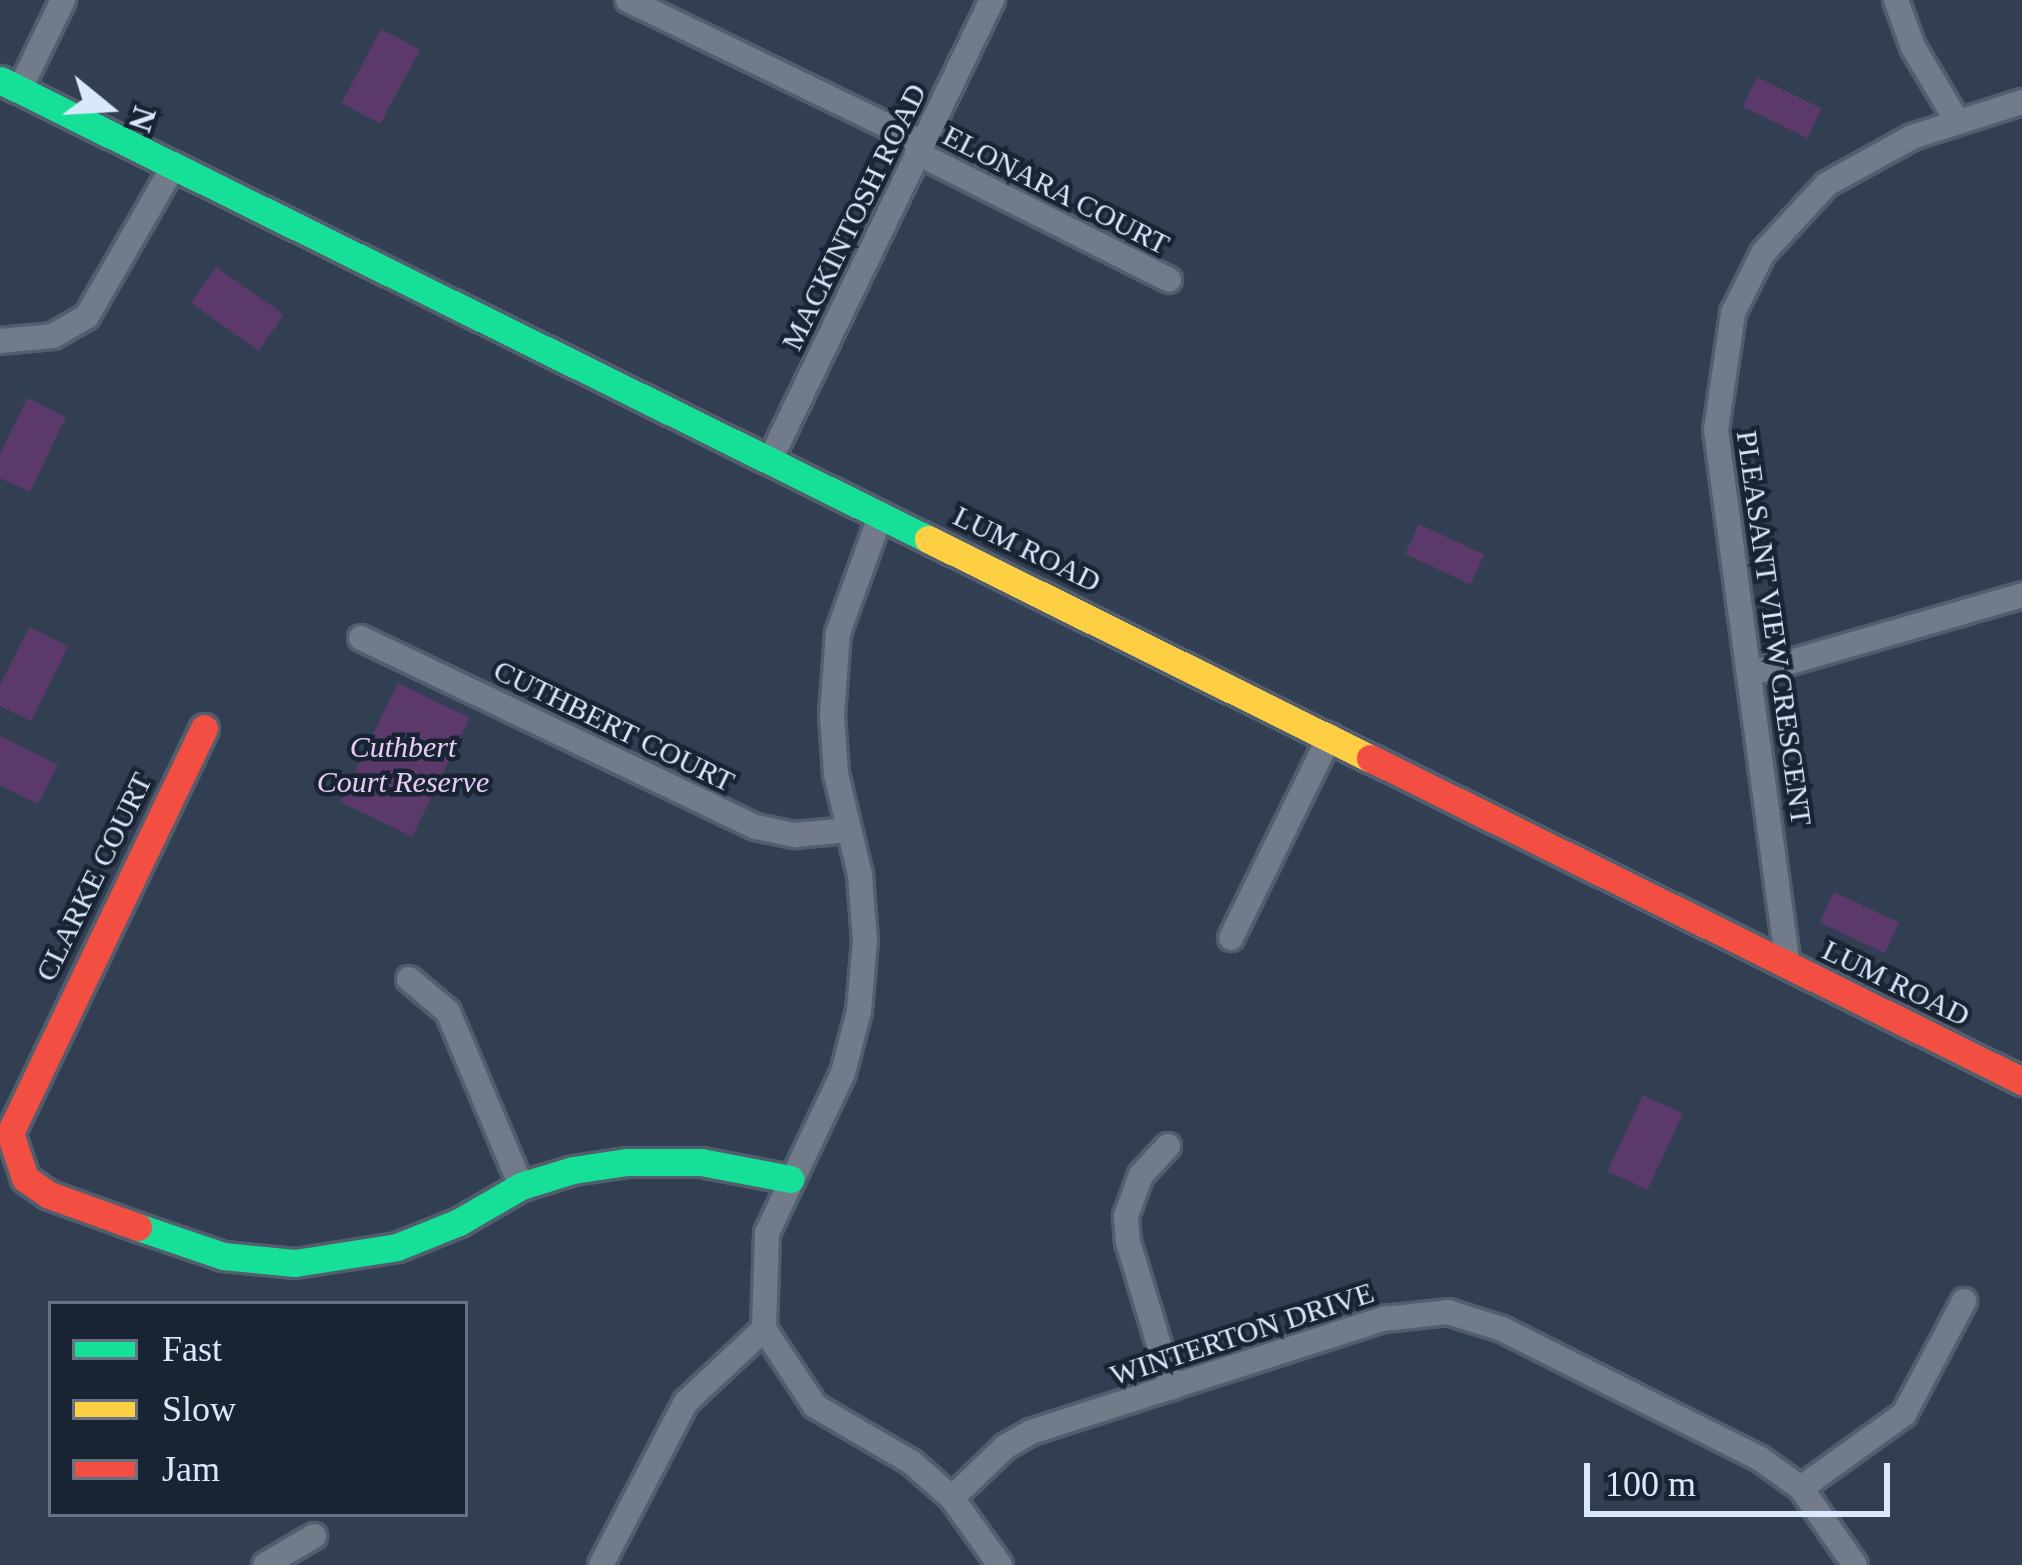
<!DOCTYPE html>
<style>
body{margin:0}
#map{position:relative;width:2022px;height:1565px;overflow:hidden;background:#323f52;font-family:"Times New Roman",serif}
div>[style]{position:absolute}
.green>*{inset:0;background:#5b396a;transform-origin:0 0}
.roads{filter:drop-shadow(3px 0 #525d6d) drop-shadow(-3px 0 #525d6d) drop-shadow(0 3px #525d6d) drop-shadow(0 -3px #525d6d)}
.street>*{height:24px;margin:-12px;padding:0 12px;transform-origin:12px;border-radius:12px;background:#717b8a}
.fast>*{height:27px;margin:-13.5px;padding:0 13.5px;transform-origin:13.5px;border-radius:13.5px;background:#16e098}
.slow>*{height:27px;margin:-13.5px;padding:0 13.5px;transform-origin:13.5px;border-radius:13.5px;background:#ffcf43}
.jam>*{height:27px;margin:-13.5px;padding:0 13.5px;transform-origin:13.5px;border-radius:13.5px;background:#f24e42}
span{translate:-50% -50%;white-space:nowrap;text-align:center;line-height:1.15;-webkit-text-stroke:9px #192433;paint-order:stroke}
.street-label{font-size:30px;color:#d9e8fd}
.park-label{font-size:30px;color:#e9ccf3;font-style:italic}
.legend{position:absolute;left:48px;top:1301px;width:420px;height:216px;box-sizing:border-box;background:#192433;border:3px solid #667284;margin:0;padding:15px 21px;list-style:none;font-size:36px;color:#d9e8fd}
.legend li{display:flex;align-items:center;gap:24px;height:60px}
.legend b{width:60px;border:3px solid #667284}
.north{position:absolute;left:48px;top:48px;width:120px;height:120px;-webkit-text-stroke:9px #192433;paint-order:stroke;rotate:108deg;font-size:33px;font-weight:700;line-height:48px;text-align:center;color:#d9e8fd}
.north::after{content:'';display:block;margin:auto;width:42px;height:54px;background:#d9e8fd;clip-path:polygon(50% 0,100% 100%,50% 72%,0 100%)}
.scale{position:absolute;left:1584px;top:1463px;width:306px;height:54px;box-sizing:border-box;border:6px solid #d9e8fd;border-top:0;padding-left:15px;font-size:36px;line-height:42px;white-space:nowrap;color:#d9e8fd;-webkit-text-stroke:9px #192433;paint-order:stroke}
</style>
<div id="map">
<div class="green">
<i style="left:381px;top:29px;width:44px;height:84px;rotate:28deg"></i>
<i style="left:1757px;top:77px;width:72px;height:33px;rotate:26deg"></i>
<i style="left:216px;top:267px;width:83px;height:44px;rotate:35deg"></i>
<i style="clip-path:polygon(27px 398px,66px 417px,30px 492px,0 478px,0 454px)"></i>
<i style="left:1419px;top:524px;width:72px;height:33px;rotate:25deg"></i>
<i style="clip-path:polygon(29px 627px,68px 646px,31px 721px,0 706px,0 685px)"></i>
<i style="left:398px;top:683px;width:80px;height:132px;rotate:26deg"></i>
<i style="clip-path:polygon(0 736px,58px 765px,38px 804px,0 785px)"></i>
<i style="left:1834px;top:892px;width:72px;height:34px;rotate:25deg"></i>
<i style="left:1643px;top:1095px;width:44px;height:84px;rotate:25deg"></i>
</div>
<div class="roads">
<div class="street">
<i style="left:628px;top:0;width:327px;rotate:25.9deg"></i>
<i style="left:1896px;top:0;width:50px;rotate:70.1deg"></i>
<i style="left:1913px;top:47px;width:86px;rotate:59.3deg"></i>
<i style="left:20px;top:89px;width:99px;rotate:-64.2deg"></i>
<i style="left:917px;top:153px;width:282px;rotate:26.7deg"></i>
<i style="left:0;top:341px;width:53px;rotate:-5.4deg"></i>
<i style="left:53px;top:336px;width:39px;rotate:-30deg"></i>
<i style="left:87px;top:316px;width:170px;rotate:-60deg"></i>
<i style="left:770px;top:460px;width:511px;rotate:-64.24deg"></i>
<i style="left:881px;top:514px;width:127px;rotate:109.9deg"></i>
<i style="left:838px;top:633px;width:82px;rotate:94.2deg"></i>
<i style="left:832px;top:715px;width:59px;rotate:86.1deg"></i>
<i style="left:836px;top:774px;width:104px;rotate:76.6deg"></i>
<i style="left:860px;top:875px;width:65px;rotate:85.6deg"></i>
<i style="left:865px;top:940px;width:71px;rotate:94.8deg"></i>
<i style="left:859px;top:1011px;width:64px;rotate:104.5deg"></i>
<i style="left:843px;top:1073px;width:177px;rotate:115.4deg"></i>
<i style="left:767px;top:1233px;width:96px;rotate:91.8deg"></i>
<i style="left:764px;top:1329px;width:92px;rotate:56.5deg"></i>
<i style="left:815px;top:1406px;width:111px;rotate:30.3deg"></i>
<i style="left:911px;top:1462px;width:55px;rotate:41.3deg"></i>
<i style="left:952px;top:1498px;width:82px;rotate:54.4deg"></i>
<i style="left:361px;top:638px;width:438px;rotate:25.6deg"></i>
<i style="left:756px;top:827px;width:40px;rotate:12deg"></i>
<i style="left:795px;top:835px;width:54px;rotate:-5.3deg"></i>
<i style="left:1749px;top:674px;width:284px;rotate:-16.1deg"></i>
<i style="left:1231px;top:938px;width:225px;rotate:-63.9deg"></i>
<i style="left:1788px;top:966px;width:541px;rotate:-97.65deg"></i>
<i style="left:1716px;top:430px;width:118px;rotate:-81.7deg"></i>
<i style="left:1733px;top:313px;width:67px;rotate:-63.4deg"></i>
<i style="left:1763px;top:253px;width:94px;rotate:-47.2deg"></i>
<i style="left:1827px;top:184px;width:97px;rotate:-28.9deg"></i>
<i style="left:1912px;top:137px;width:115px;rotate:-17.7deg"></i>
<i style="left:409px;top:979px;width:51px;rotate:40.2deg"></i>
<i style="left:448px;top:1012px;width:189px;rotate:67.2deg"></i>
<i style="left:1168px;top:1146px;width:40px;rotate:133deg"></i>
<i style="left:1141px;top:1175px;width:44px;rotate:110.1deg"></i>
<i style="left:1126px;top:1216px;width:26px;rotate:86deg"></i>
<i style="left:1128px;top:1242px;width:152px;rotate:73.2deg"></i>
<i style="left:1801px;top:1488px;width:127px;rotate:-35.7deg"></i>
<i style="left:1904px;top:1414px;width:128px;rotate:-62deg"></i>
<i style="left:952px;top:1498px;width:74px;rotate:-43.9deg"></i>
<i style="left:1005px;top:1447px;width:30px;rotate:-30deg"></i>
<i style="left:1031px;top:1432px;width:371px;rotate:-17.8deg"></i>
<i style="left:1384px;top:1319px;width:64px;rotate:-6.2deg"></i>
<i style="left:1448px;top:1312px;width:57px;rotate:17.5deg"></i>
<i style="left:1502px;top:1329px;width:288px;rotate:26.7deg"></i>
<i style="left:1759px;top:1458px;width:52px;rotate:35.5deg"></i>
<i style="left:1801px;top:1488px;width:94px;rotate:55deg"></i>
<i style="left:265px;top:1565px;width:57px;rotate:-30.6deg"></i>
<i style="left:601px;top:1565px;width:184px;rotate:-62.5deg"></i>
<i style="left:686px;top:1402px;width:107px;rotate:-43.1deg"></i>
</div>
<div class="fast">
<i style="left:0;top:80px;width:1035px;rotate:26.32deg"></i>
<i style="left:138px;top:1227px;width:90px;rotate:18.8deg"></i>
<i style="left:223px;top:1256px;width:72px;rotate:5.6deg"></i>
<i style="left:295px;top:1263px;width:103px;rotate:-8.9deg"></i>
<i style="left:397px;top:1247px;width:67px;rotate:-22deg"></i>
<i style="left:459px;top:1222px;width:72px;rotate:-30.1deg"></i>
<i style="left:521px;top:1186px;width:54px;rotate:-17.1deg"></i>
<i style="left:573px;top:1170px;width:55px;rotate:-8.4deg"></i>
<i style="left:627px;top:1162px;width:74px"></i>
<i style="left:701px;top:1162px;width:91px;rotate:10.8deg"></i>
</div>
<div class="slow">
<i style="left:928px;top:539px;width:493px;rotate:26.4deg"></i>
</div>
<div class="jam">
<i style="left:1370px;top:758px;width:728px;rotate:26.35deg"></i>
<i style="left:138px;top:1227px;width:95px;rotate:-160.2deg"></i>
<i style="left:49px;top:1195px;width:29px;rotate:-145deg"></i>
<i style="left:25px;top:1178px;width:47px;rotate:-108.4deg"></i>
<i style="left:10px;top:1133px;width:449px;rotate:-64.4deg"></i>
</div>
</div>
<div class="street-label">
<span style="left:1056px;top:190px;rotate:27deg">ELONARA COURT</span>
<span style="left:854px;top:217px;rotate:-64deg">MACKINTOSH ROAD</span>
<span style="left:1027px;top:549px;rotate:26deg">LUM ROAD</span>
<span style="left:1774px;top:628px;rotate:82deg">PLEASANT VIEW CRESCENT</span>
<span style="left:614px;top:726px;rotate:26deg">CUTHBERT COURT</span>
<span style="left:94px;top:877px;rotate:-64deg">CLARKE COURT</span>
<span style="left:1896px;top:983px;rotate:26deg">LUM ROAD</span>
<span style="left:1242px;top:1334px;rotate:-18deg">WINTERTON DRIVE</span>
</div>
<div class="park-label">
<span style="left:403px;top:764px">Cuthbert<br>Court Reserve</span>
</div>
<ul class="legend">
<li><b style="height:15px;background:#16e098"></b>Fast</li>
<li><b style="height:15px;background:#ffcf43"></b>Slow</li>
<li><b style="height:15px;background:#f24e42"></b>Jam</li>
</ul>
<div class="north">N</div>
<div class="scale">100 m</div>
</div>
